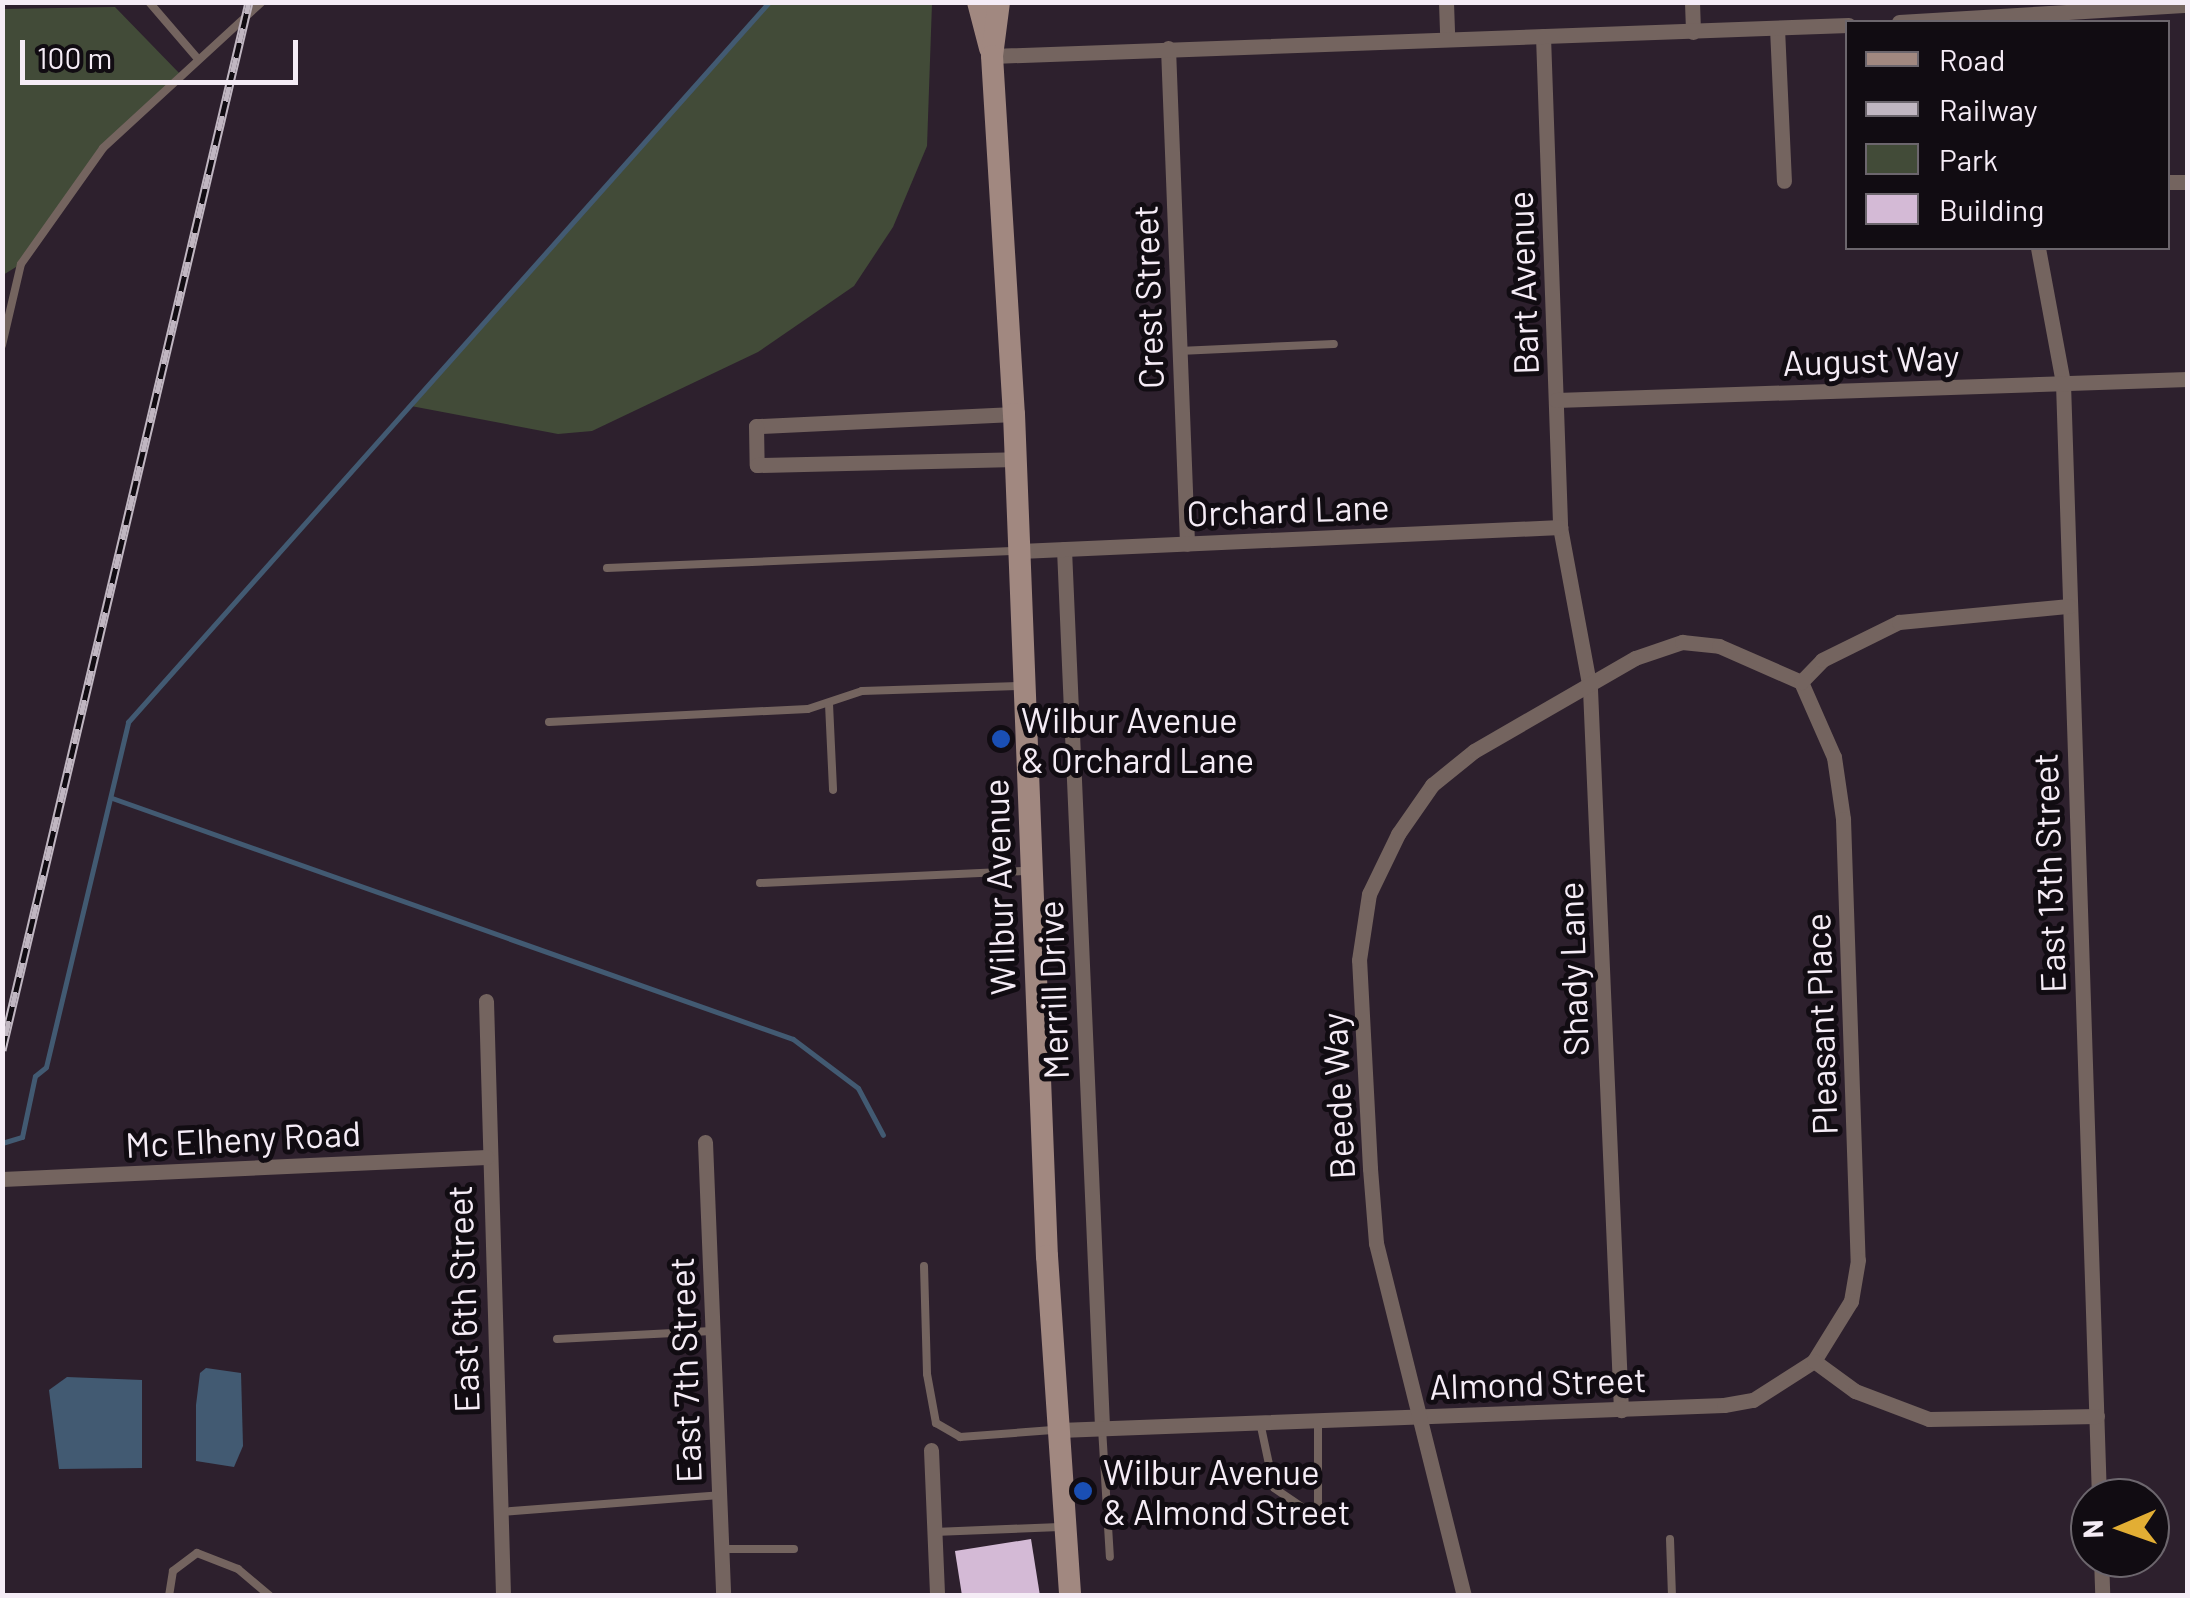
<!DOCTYPE html>
<style>
body{margin:0}
#map{position:relative;width:2190px;height:1598px;overflow:hidden;background:#2d202d;font-family:Barlow,sans-serif}
div>[style]{position:absolute}
.green>*{inset:0;background:#424b38}
.water>*{inset:0;background:#425a72}
.stream>*{height:5px;margin:-2.5px;padding:0 2.5px;transform-origin:2.5px;border-radius:2.5px;background:#425a72}
.building>*{inset:0;background:#d4bad6;transform-origin:0 0}
.service>*{height:8px;margin:-4px;padding:0 4px;transform-origin:4px;border-radius:4px;background:#74645f}
.minor>*{height:15px;margin:-7.5px;padding:0 7.5px;transform-origin:7.5px;border-radius:7.5px;background:#74645f}
.secondary>*{height:22px;margin:-11px;padding:0 11px;transform-origin:11px;border-radius:11px;background:#a18880}
.rail>*{height:9px;margin-top:-4.5px;transform-origin:0;background:repeating-linear-gradient(90deg,#110c12 0 15px,#c0b6c1 0 30px);box-sizing:border-box;border-block:2px solid #c0b6c1}
.dots>*{width:28px;height:28px;translate:-50% -50%;box-sizing:border-box;border:5px solid #110c12;border-radius:50%}
span{translate:-50% -50%;white-space:nowrap;text-align:center;line-height:1.15;-webkit-text-stroke:10px #110c12;paint-order:stroke}
.street-label{font-size:35px;color:#f5ecf6}
.poi-label{font-size:35px;color:#f5ecf6}
.left{translate:0 -50%;text-align:left}
.frame{position:absolute;inset:0;border:5px solid #f5ecf6;pointer-events:none}
.legend{position:absolute;left:1845px;top:20px;width:325px;height:230px;box-sizing:border-box;background:#110c12;border:2px solid #6c666d;margin:0;padding:12px 18px;list-style:none;font-size:30px;color:#f5ecf6}
.legend li{display:flex;align-items:center;gap:20px;height:50px}
.legend b{width:50px;border:2px solid #6c666d}
.north{position:absolute;left:2070px;top:1478px;width:100px;height:100px;box-sizing:border-box;background:#110c12;border:2px solid #6c666d;border-radius:50%;rotate:268deg;font-size:28px;font-weight:700;line-height:40px;text-align:center;color:#f5ecf6}
.north::after{content:'';display:block;margin:auto;width:35px;height:45px;background:#e2ae34;clip-path:polygon(50% 0,100% 100%,50% 72%,0 100%)}
.scale{position:absolute;left:20px;top:40px;width:278px;height:45px;box-sizing:border-box;border:5px solid #f5ecf6;border-top:0;padding-left:12px;font-size:30px;line-height:35px;white-space:nowrap;color:#f5ecf6;-webkit-text-stroke:8px #110c12;paint-order:stroke}
</style>
<div id="map">
<div class="green">
<i style="clip-path:polygon(769px 3px,932px 3px,927px 146px,893px 227px,854px 286px,758px 352px,592px 431px,558px 434px,411px 406px)"></i>
<i style="clip-path:polygon(115px 7px,181px 75px,103px 148px,21px 264px,3px 275px,2px 9px)"></i>
</div>
<div class="water">
<i style="clip-path:polygon(206px 1368px,241px 1373px,243px 1446px,234px 1467px,196px 1461px,196px 1405px,200px 1373px)"></i>
<i style="clip-path:polygon(67px 1377px,142px 1380px,142px 1468px,59px 1469px,49px 1390px)"></i>
</div>
<div class="stream">
<i style="left:112px;top:798px;width:722px;rotate:19.49deg"></i>
<i style="left:793px;top:1039px;width:81px;rotate:37deg"></i>
<i style="left:858px;top:1088px;width:53px;rotate:62deg"></i>
<i style="left:2px;top:1143px;width:21px;rotate:-17deg"></i>
<i style="left:22px;top:1137px;width:62px;rotate:-78deg"></i>
<i style="left:35px;top:1076px;width:14px;rotate:-39deg"></i>
<i style="left:46px;top:1067px;width:355px;rotate:-76.6deg"></i>
<i style="left:128px;top:722px;width:964px;rotate:-48.32deg"></i>
</div>
<div class="building">
<i style="left:1031px;top:1539px;width:58px;height:77px;rotate:81deg"></i>
</div>
<div class="service">
<i style="left:149px;top:2px;width:75px;rotate:49.3deg"></i>
<i style="left:2px;top:345px;width:83px;rotate:-76.8deg"></i>
<i style="left:21px;top:264px;width:142px;rotate:-54.7deg"></i>
<i style="left:103px;top:148px;width:216px;rotate:-42.6deg"></i>
<i style="left:1179px;top:351px;width:155px;rotate:-2.6deg"></i>
<i style="left:607px;top:568px;width:411px;rotate:-2.4deg"></i>
<i style="left:829px;top:704px;width:86px;rotate:87.3deg"></i>
<i style="left:549px;top:722px;width:259px;rotate:-2.9deg"></i>
<i style="left:808px;top:709px;width:57px;rotate:-18.4deg"></i>
<i style="left:862px;top:691px;width:158px;rotate:-1.8deg"></i>
<i style="left:760px;top:883px;width:268px;rotate:-2.6deg"></i>
<i style="left:924px;top:1266px;width:108px;rotate:88.4deg"></i>
<i style="left:927px;top:1374px;width:50px;rotate:79.6deg"></i>
<i style="left:936px;top:1423px;width:28px;rotate:30deg"></i>
<i style="left:960px;top:1437px;width:93px;rotate:-4.3deg"></i>
<i style="left:557px;top:1339px;width:155px;rotate:-3deg"></i>
<i style="left:1260px;top:1422px;width:67px;rotate:78deg"></i>
<i style="left:1274px;top:1488px;width:53px;rotate:34.3deg"></i>
<i style="left:1318px;top:1518px;width:99px;rotate:-90deg"></i>
<i style="left:1102px;top:1428px;width:129px;rotate:86.5deg"></i>
<i style="left:500px;top:1512px;width:220px;rotate:-4.4deg"></i>
<i style="left:934px;top:1532px;width:126px;rotate:-2.3deg"></i>
<i style="left:1670px;top:1539px;width:57px;rotate:88deg"></i>
<i style="left:721px;top:1549px;width:73px"></i>
<i style="left:169px;top:1596px;width:25px;rotate:-81deg"></i>
<i style="left:173px;top:1571px;width:30px;rotate:-37deg"></i>
<i style="left:197px;top:1553px;width:44px;rotate:21.3deg"></i>
<i style="left:238px;top:1569px;width:42px;rotate:40.2deg"></i>
</div>
<div class="minor">
<i style="left:1446px;top:2px;width:35px;rotate:88deg"></i>
<i style="left:1692px;top:2px;width:30px;rotate:88deg"></i>
<i style="left:1899px;top:22px;width:289px;rotate:-3.4deg"></i>
<i style="left:1777px;top:28px;width:153px;rotate:87.4deg"></i>
<i style="left:1543px;top:36px;width:491px;rotate:88deg"></i>
<i style="left:1560px;top:527px;width:165px;rotate:79.5deg"></i>
<i style="left:1590px;top:689px;width:722px;rotate:87.54deg"></i>
<i style="left:1168px;top:48px;width:496px;rotate:87.8deg"></i>
<i style="left:992px;top:56px;width:857px;rotate:-2.07deg"></i>
<i style="left:2168px;top:182px;width:20px"></i>
<i style="left:2038px;top:248px;width:137px;rotate:79.5deg"></i>
<i style="left:2063px;top:383px;width:1116px;rotate:88.15deg"></i>
<i style="left:1556px;top:400px;width:632px;rotate:-1.9deg"></i>
<i style="left:1014px;top:414px;width:258px;rotate:177.3deg"></i>
<i style="left:756px;top:426px;width:39px;rotate:89deg"></i>
<i style="left:757px;top:465px;width:259px;rotate:-1.3deg"></i>
<i style="left:1064px;top:549px;width:880px;rotate:87.52deg"></i>
<i style="left:1020px;top:551px;width:541px;rotate:-2.54deg"></i>
<i style="left:1801px;top:682px;width:82px;rotate:66.3deg"></i>
<i style="left:1834px;top:757px;width:63px;rotate:81.7deg"></i>
<i style="left:1843px;top:819px;width:441px;rotate:88.1deg"></i>
<i style="left:1858px;top:1260px;width:42px;rotate:99.7deg"></i>
<i style="left:1851px;top:1301px;width:70px;rotate:121.7deg"></i>
<i style="left:486px;top:1001px;width:595px;rotate:88.36deg"></i>
<i style="left:705px;top:1142px;width:454px;rotate:87.7deg"></i>
<i style="left:2px;top:1179px;width:485px;rotate:-2.6deg"></i>
<i style="left:1059px;top:1430px;width:665px;rotate:-2.15deg"></i>
<i style="left:1724px;top:1405px;width:29px;rotate:-10deg"></i>
<i style="left:1753px;top:1400px;width:72px;rotate:-32.6deg"></i>
<i style="left:1814px;top:1361px;width:51px;rotate:36.2deg"></i>
<i style="left:1855px;top:1391px;width:79px;rotate:20.7deg"></i>
<i style="left:1929px;top:1419px;width:168px;rotate:-1deg"></i>
<i style="left:931px;top:1450px;width:146px;rotate:87.6deg"></i>
<i style="left:2101px;top:1558px;width:38px;rotate:88deg"></i>
<i style="left:1464px;top:1596px;width:364px;rotate:-104deg"></i>
<i style="left:1376px;top:1243px;width:75px;rotate:-94.6deg"></i>
<i style="left:1370px;top:1168px;width:208px;rotate:-93deg"></i>
<i style="left:1359px;top:960px;width:67px;rotate:-81.4deg"></i>
<i style="left:1369px;top:894px;width:67px;rotate:-64.2deg"></i>
<i style="left:1398px;top:834px;width:60px;rotate:-55.2deg"></i>
<i style="left:1432px;top:785px;width:54px;rotate:-39deg"></i>
<i style="left:1474px;top:751px;width:186px;rotate:-30deg"></i>
<i style="left:1635px;top:658px;width:50px;rotate:-18.8deg"></i>
<i style="left:1682px;top:642px;width:37px;rotate:6deg"></i>
<i style="left:1719px;top:646px;width:90px;rotate:23.7deg"></i>
<i style="left:1801px;top:682px;width:30px;rotate:-46deg"></i>
<i style="left:1822px;top:660px;width:86px;rotate:-26.3deg"></i>
<i style="left:1899px;top:622px;width:171px;rotate:-5.4deg"></i>
</div>
<div class="secondary">
<i style="left:978px;top:2px;width:48px;rotate:75.4deg"></i>
<i style="left:999px;top:2px;width:54px;rotate:97.4deg"></i>
<i style="left:992px;top:56px;width:359px;rotate:86.5deg"></i>
<i style="left:1014px;top:414px;width:843px;rotate:87.76deg"></i>
<i style="left:1047px;top:1256px;width:341px;rotate:86.1deg"></i>
</div>
<div class="rail">
<i style="left:2px;top:1050px;width:1077px;rotate:-76.74deg"></i>
</div>
<div class="dots">
<i style="left:1001px;top:739px;background:#1a4fb4"></i>
<i style="left:1083px;top:1491px;background:#1a4fb4"></i>
</div>
<div class="street-label">
<span style="left:1522px;top:283px;rotate:-92deg">Bart Avenue</span>
<span style="left:1147px;top:297px;rotate:-92deg">Crest Street</span>
<span style="left:1871px;top:359px;rotate:-2deg">August Way</span>
<span style="left:1288px;top:509px;rotate:-2deg">Orchard Lane</span>
<span style="left:2048px;top:873px;rotate:-92deg">East 13th Street</span>
<span style="left:998px;top:887px;rotate:-92deg">Wilbur Avenue</span>
<span style="left:1572px;top:969px;rotate:-92deg">Shady Lane</span>
<span style="left:1052px;top:990px;rotate:-92deg">Merrill Drive</span>
<span style="left:1820px;top:1024px;rotate:-92deg">Pleasant Place</span>
<span style="left:1337px;top:1096px;rotate:-93deg">Beede Way</span>
<span style="left:243px;top:1138px;rotate:-3deg">Mc Elheny Road</span>
<span style="left:462px;top:1299px;rotate:-92deg">East 6th Street</span>
<span style="left:684px;top:1370px;rotate:-92deg">East 7th Street</span>
<span style="left:1538px;top:1382px;rotate:-2deg">Almond Street</span>
</div>
<div class="poi-label">
<span class="left" style="left:1021px;top:739px">Wilbur Avenue<br>&amp; Orchard Lane</span>
<span class="left" style="left:1103px;top:1491px">Wilbur Avenue<br>&amp; Almond Street</span>
</div>
<div class="frame"></div>
<ul class="legend">
<li><b style="height:12px;background:#a18880"></b>Road</li>
<li><b style="height:12px;background:#c0b6c1"></b>Railway</li>
<li><b style="height:28px;background:#424b38"></b>Park</li>
<li><b style="height:28px;background:#d4bad6"></b>Building</li>
</ul>
<div class="north">N</div>
<div class="scale">100 m</div>
</div>
